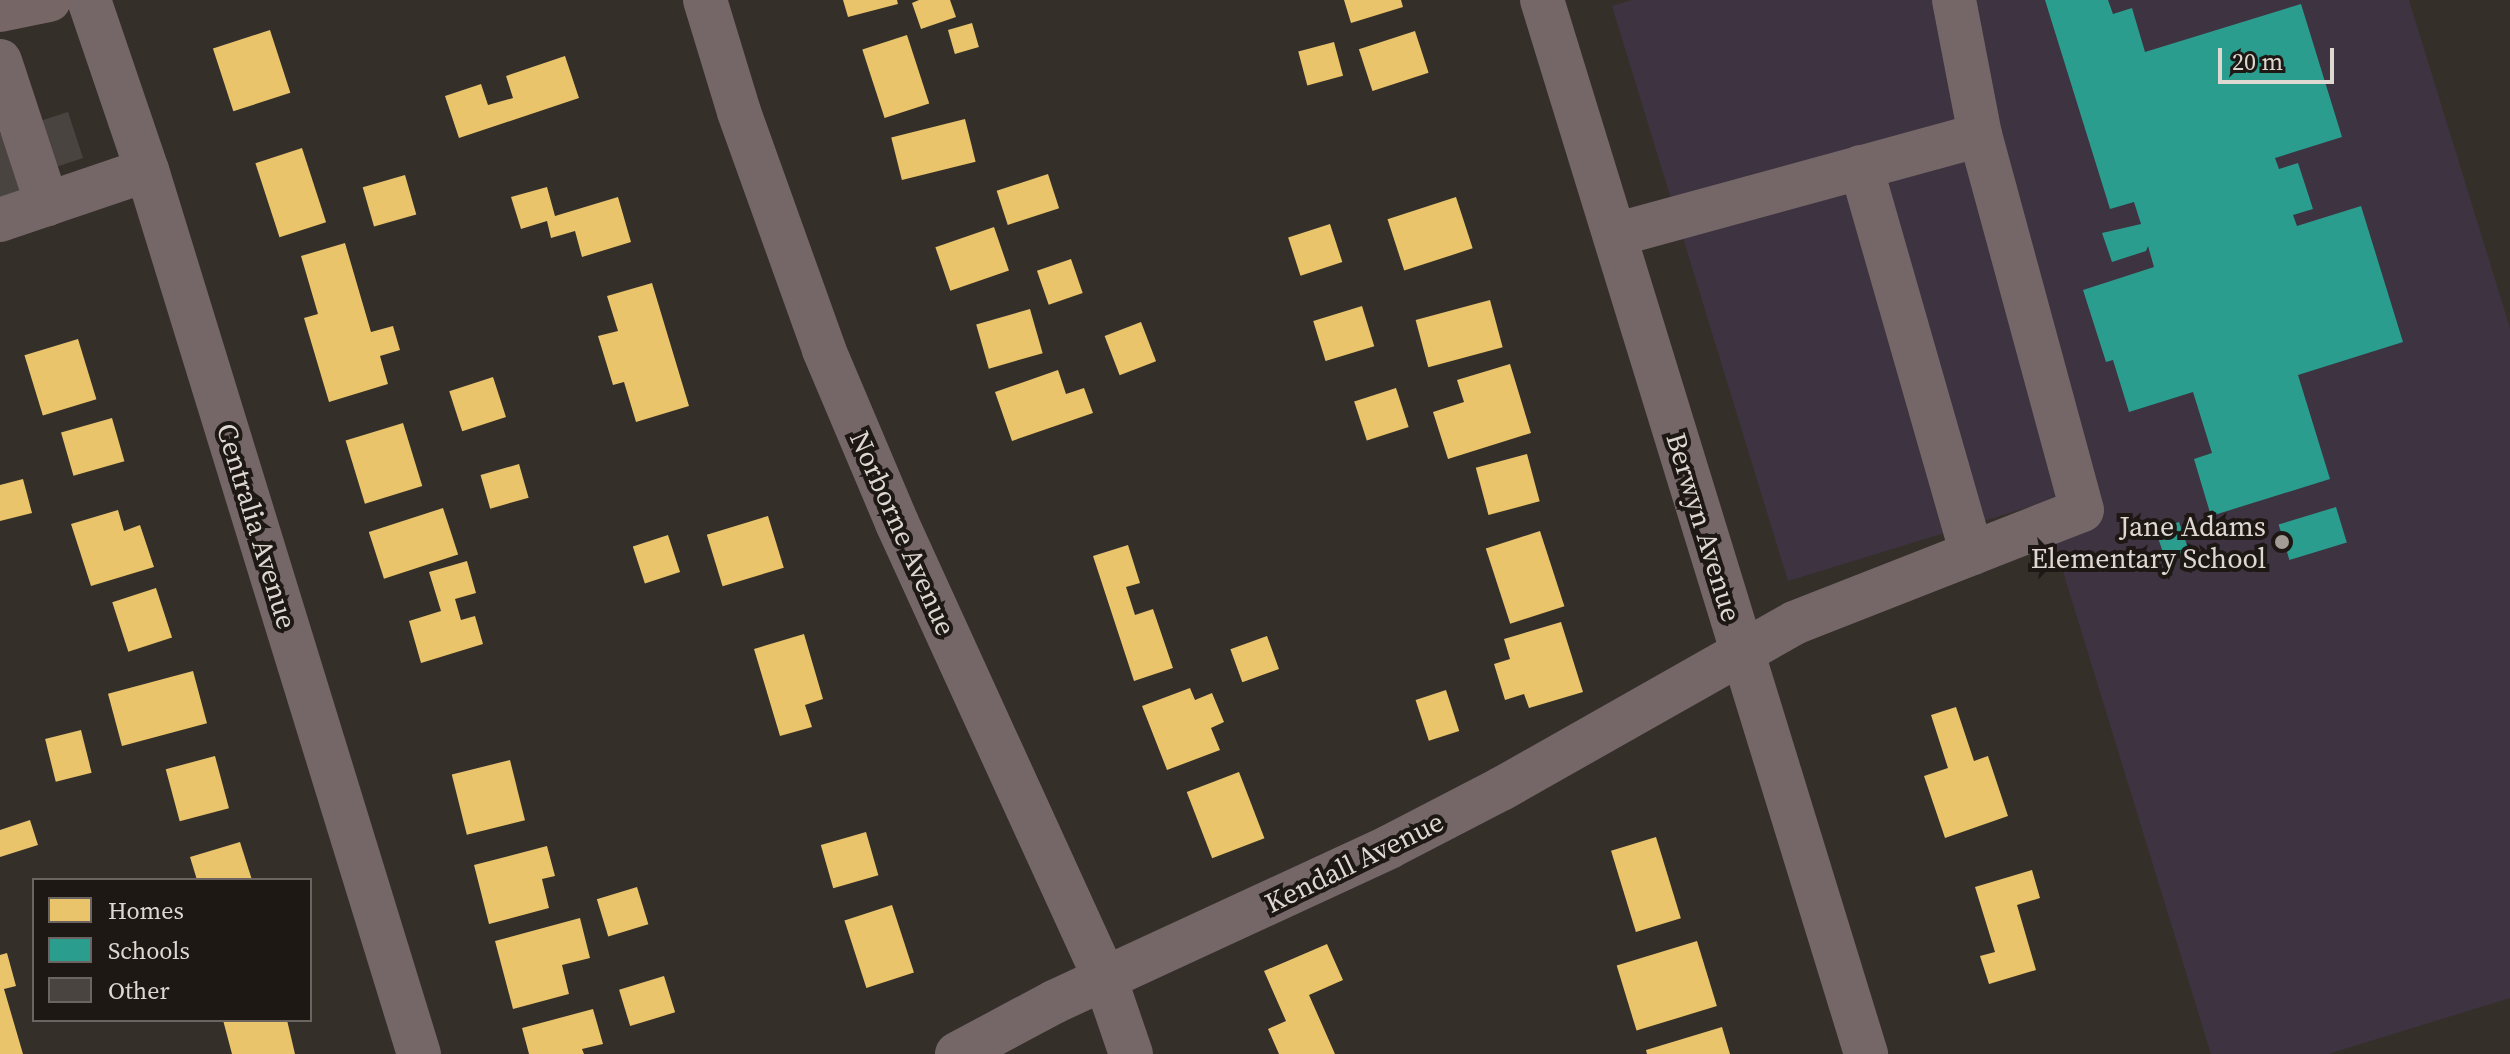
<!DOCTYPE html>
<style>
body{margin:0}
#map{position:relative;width:2510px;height:1054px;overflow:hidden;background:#352f2a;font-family:"Source Serif 4",serif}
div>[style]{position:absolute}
.education>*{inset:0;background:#3e3340}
.homes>*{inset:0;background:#e9c46a;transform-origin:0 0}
.schools>*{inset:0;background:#2a9d8f;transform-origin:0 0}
.building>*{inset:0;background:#4a4440}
.minor>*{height:44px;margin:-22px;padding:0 22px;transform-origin:22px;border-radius:22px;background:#756768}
.major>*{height:44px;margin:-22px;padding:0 22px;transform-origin:22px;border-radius:22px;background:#766766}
.dots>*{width:22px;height:22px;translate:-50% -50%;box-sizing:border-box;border:4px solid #1d1814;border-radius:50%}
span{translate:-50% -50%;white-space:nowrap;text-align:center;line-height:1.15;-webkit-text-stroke:8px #1d1814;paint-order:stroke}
.street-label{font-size:28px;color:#dfd7d1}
.poi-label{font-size:28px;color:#dfd7d1}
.right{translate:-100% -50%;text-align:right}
.legend{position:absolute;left:32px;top:878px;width:280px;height:144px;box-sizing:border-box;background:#1d1814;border:2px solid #6b6460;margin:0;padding:10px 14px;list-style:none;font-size:24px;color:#dfd7d1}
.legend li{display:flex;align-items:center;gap:16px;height:40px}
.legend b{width:40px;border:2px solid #6b6460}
.scale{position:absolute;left:2218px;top:48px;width:116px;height:36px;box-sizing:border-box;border:4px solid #dfd7d1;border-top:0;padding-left:10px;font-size:24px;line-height:28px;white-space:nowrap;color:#dfd7d1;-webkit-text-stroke:6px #1d1814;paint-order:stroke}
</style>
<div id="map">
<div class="education">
<i style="clip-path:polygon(1632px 0,2409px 0,2510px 328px,2510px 998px,2328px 1054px,2211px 1054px,2042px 503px,1788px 581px,1612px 6px)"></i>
</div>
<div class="homes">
<i style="clip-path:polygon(843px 0,897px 0,898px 4px,848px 17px)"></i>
<i style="clip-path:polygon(919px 0,950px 0,956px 17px,921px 29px,912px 3px)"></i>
<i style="clip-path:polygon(1344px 0,1401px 0,1403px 7px,1351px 23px)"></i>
<i style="left:972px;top:23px;width:25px;height:25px;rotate:74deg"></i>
<i style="left:270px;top:30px;width:66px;height:60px;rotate:72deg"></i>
<i style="left:1415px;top:31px;width:44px;height:59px;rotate:72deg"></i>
<i style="left:907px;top:35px;width:72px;height:47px;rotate:72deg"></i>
<i style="left:1334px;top:42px;width:35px;height:37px;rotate:75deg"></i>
<i style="clip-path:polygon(565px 56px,579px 98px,459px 138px,445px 96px,481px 84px,488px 105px,513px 98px,506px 76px)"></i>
<i style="left:965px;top:119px;width:44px;height:76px;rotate:76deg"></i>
<i style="left:302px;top:148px;width:78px;height:49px;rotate:72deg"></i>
<i style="left:1048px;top:174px;width:36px;height:54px;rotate:72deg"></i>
<i style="left:405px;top:175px;width:41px;height:44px;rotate:74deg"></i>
<i style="clip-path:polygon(547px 187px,555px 216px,618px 197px,631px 242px,582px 257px,575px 231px,551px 238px,547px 221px,521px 229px,511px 197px)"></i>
<i style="left:1456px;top:197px;width:54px;height:72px;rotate:72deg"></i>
<i style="left:1330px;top:224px;width:40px;height:44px;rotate:72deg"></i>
<i style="left:994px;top:227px;width:46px;height:62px;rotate:71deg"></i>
<i style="clip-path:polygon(345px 243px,371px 332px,393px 326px,400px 350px,380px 356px,388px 384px,329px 402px,304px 318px,318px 314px,301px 256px)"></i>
<i style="left:1071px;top:259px;width:36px;height:36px;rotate:71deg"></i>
<i style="clip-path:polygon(652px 283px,689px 406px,636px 422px,624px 382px,613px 385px,598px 336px,618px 331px,607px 296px)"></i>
<i style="left:1490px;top:300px;width:49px;height:77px;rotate:75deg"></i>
<i style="left:1362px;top:306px;width:42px;height:51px;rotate:73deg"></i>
<i style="left:1030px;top:309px;width:46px;height:56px;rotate:74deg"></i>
<i style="left:1141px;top:322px;width:42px;height:39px;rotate:69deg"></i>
<i style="left:78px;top:339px;width:63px;height:56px;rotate:73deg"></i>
<i style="clip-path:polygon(1510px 364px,1531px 433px,1448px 459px,1433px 412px,1464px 402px,1457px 380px)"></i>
<i style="clip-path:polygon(1058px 370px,1066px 394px,1084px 388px,1093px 413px,1012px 441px,995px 392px)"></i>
<i style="left:493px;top:377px;width:42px;height:46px;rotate:72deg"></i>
<i style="left:1396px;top:388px;width:41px;height:44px;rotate:72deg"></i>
<i style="left:112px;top:418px;width:45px;height:53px;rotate:74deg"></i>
<i style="left:403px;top:423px;width:66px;height:60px;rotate:73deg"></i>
<i style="left:1527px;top:454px;width:49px;height:53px;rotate:75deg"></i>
<i style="left:519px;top:464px;width:35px;height:40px;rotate:74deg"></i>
<i style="clip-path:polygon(23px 479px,32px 513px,0 521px,0 485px)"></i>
<i style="left:443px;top:508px;width:49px;height:78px;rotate:72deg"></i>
<i style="clip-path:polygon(118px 510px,124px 531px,140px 525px,154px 567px,91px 586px,71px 524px)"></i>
<i style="left:768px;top:516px;width:54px;height:64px;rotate:73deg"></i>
<i style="left:1540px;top:531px;width:79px;height:57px;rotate:72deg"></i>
<i style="left:668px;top:535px;width:39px;height:37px;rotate:72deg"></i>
<i style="clip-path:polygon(1128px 545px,1140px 583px,1126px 587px,1135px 615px,1153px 609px,1173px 668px,1134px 681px,1093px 556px)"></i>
<i style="clip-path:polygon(467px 561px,476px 593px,455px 599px,461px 620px,475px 616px,483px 644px,421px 663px,409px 621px,441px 611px,429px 572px)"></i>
<i style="left:156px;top:588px;width:52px;height:46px;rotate:72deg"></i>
<i style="clip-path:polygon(1561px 622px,1583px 692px,1529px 708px,1524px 694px,1505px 700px,1494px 664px,1510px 659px,1504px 639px)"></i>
<i style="clip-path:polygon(804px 634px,823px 699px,805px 705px,812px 727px,780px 736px,754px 649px)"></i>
<i style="left:1267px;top:636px;width:35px;height:39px;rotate:70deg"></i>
<i style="left:193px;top:671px;width:54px;height:88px;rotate:75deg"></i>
<i style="clip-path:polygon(1190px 688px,1195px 700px,1212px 693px,1224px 722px,1211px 728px,1220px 750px,1167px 770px,1142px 706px)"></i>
<i style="left:1446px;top:690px;width:43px;height:32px;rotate:72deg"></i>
<i style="clip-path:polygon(1956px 707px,1974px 761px,1988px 756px,2008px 816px,1945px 838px,1924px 776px,1948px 768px,1931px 715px)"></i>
<i style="left:81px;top:730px;width:44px;height:37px;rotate:76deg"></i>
<i style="left:215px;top:756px;width:54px;height:51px;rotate:75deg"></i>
<i style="left:510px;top:760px;width:62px;height:60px;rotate:76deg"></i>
<i style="left:1239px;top:772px;width:71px;height:56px;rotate:69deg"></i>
<i style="clip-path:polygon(30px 820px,38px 845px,0 857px,0 830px)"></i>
<i style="left:866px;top:832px;width:45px;height:47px;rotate:74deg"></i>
<i style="left:1656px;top:837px;width:85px;height:47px;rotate:73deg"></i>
<i style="clip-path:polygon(240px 842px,252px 880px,197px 880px,190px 857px)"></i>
<i style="clip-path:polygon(547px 846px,555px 876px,542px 879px,549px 908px,489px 924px,474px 865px)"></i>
<i style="clip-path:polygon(2032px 870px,2040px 898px,2017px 905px,2036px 970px,1989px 984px,1980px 956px,1995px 952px,1975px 887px)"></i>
<i style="left:637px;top:887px;width:39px;height:42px;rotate:73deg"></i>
<i style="left:892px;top:905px;width:71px;height:50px;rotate:72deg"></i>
<i style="clip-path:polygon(580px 918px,590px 958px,562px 965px,569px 994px,513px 1009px,495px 941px)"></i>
<i style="left:1697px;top:941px;width:68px;height:84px;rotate:73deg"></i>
<i style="clip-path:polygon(1327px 944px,1343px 980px,1309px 995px,1335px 1054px,1279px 1054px,1268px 1029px,1286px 1021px,1264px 971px)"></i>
<i style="clip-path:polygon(7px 953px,16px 986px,4px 989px,23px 1054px,0 1054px,0 955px)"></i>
<i style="left:664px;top:976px;width:38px;height:47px;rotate:73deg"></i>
<i style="clip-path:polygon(593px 1009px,603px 1044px,582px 1049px,584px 1054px,529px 1054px,522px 1028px)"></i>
<i style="clip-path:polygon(223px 1020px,287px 1020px,295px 1054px,232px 1054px)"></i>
<i style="clip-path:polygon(1722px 1027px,1730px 1054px,1647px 1054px,1646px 1050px)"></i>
</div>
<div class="schools">
<i style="clip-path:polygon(2045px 0,2108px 0,2113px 14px,2132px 8px,2145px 52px,2301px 4px,2342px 137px,2275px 158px,2279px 169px,2298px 163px,2313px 209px,2293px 215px,2297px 226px,2361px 206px,2403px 342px,2298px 375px,2330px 479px,2211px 516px,2194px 459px,2212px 453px,2193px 392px,2129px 412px,2113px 360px,2106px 362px,2083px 290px,2154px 267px,2148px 246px,2146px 251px,2112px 262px,2102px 233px,2141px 224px,2134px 202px,2110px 209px)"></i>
<i style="left:2336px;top:507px;width:37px;height:60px;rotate:73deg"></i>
<i style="left:2179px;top:522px;width:31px;height:25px;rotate:71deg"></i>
</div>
<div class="building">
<i style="clip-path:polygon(68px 112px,83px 158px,47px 170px,52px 186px,0 203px,0 134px)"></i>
</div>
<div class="minor">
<i style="left:89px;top:0;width:180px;rotate:71.2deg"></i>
<i style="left:147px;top:170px;width:925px;rotate:72.9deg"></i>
<i style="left:705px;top:0;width:117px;rotate:73.1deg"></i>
<i style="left:739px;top:112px;width:253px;rotate:70.3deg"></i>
<i style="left:824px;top:350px;width:188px;rotate:67.1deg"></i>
<i style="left:897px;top:523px;width:503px;rotate:65.47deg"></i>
<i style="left:1106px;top:981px;width:77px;rotate:71.1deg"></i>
<i style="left:1542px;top:0;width:1103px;rotate:72.91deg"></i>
<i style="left:1954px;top:0;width:137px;rotate:79.1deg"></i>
<i style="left:0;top:61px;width:151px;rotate:71.8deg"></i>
<i style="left:1861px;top:167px;width:402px;rotate:74deg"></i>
<i style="left:0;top:220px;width:155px;rotate:-18.8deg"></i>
<i style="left:957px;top:1054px;width:110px;rotate:-28.2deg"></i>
<i style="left:1054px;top:1002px;width:369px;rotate:-24.8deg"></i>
<i style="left:1389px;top:847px;width:126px;rotate:-27.4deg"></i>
<i style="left:1501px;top:789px;width:337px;rotate:-29.5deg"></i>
<i style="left:1794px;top:623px;width:309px;rotate:-21.4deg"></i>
<i style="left:2082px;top:510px;width:389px;rotate:-105.2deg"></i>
<i style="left:1980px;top:135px;width:378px;rotate:164.7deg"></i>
</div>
<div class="major">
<i style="left:0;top:10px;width:50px;rotate:-11.5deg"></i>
</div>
<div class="dots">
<i style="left:2282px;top:542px;background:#a49c97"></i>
</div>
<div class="street-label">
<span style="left:257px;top:526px;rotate:73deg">Centralia Avenue</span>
<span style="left:1704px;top:527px;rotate:73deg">Berwyn Avenue</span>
<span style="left:903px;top:533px;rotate:66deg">Norborne Avenue</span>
<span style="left:1354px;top:862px;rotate:-26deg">Kendall Avenue</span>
</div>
<div class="poi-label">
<span class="right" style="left:2266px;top:542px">Jane Adams<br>Elementary School</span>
</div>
<ul class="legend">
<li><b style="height:22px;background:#e9c46a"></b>Homes</li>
<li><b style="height:22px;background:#2a9d8f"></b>Schools</li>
<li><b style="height:22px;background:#4a4440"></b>Other</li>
</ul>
<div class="scale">20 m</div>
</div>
